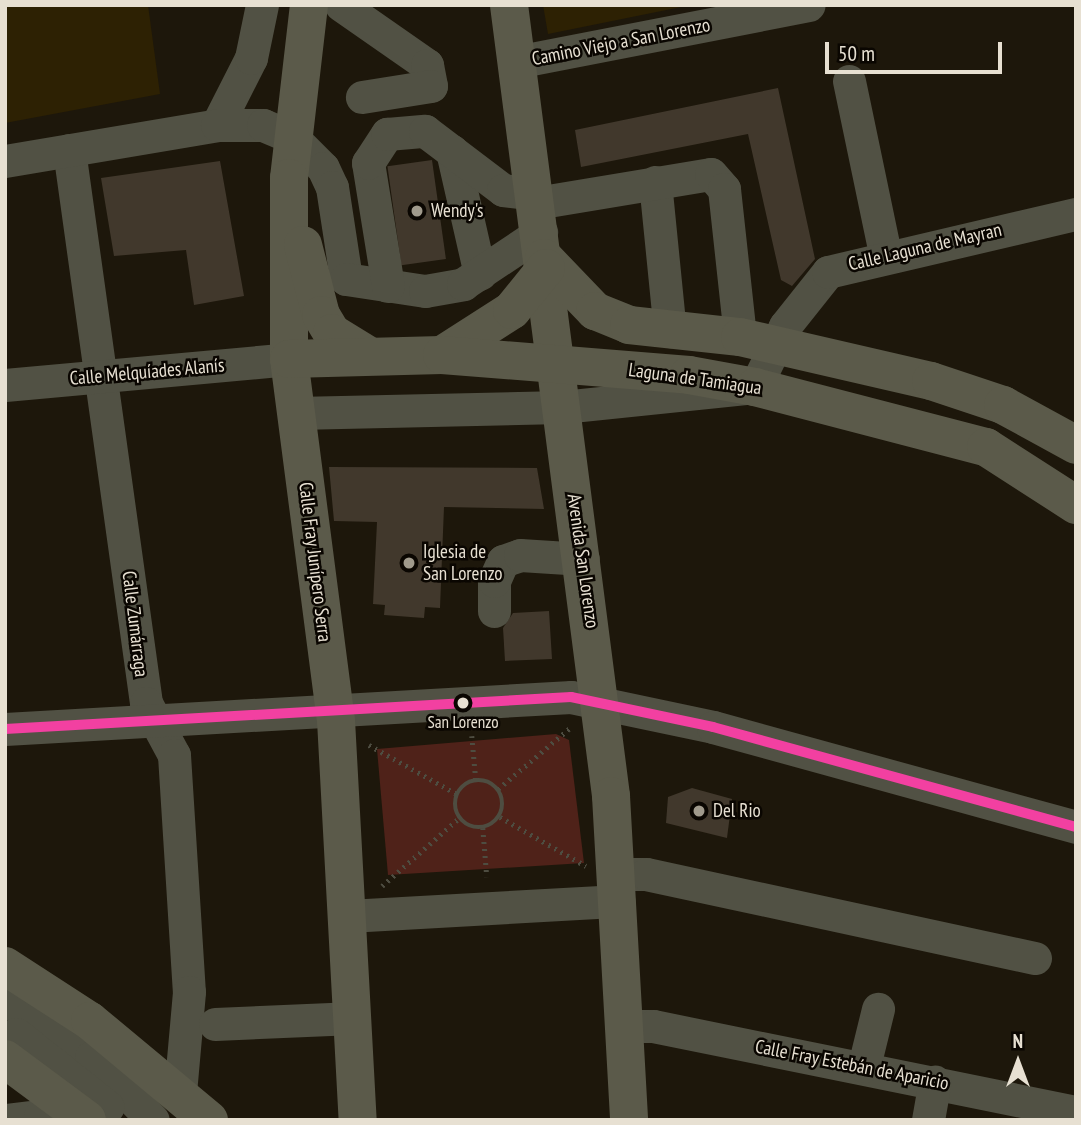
<!DOCTYPE html>
<meta charset="utf-8">
<style>
body{margin:0}
#map{position:relative;width:1081px;height:1125px;overflow:hidden;background:#1d170b;font-family:"PT Sans Narrow",sans-serif}
div>[style]{position:absolute}
.built>*{inset:0;background:#2d2103}
.green>*{inset:0;background:#4f2219}
.building>*{inset:0;background:#41382c;transform-origin:0 0}
.path>*{height:4.5px;margin-top:-2.25px;transform-origin:0;background:repeating-linear-gradient(90deg,#4e4d41 0 2px,transparent 0 7px)}
.path>.ring{margin:-2.25px;padding:0;box-sizing:content-box;background:none;border:4.5px solid #4e4d41;border-radius:50%}
.minor>*{height:33px;margin:-16.5px;padding:0 16.5px;transform-origin:16.5px;border-radius:16.5px;background:#515144}
.major>*{height:38px;margin:-19px;padding:0 19px;transform-origin:19px;border-radius:19px;background:#5b5a4a}
.bus-1>*{height:10px;margin:-5px;padding:0 5px;transform-origin:5px;border-radius:5px;background:#f240a1}
.dots>*{width:19px;height:19px;translate:-50% -50%;box-sizing:border-box;border:4px solid #0a0601;border-radius:50%}
span{translate:-50% -50%;white-space:nowrap;text-align:center;line-height:1.15;-webkit-text-stroke:5px #0a0601;paint-order:stroke}
.bus-label{font-size:17px;color:#e7e0d2}
.street-label{font-size:19px;color:#e7e0d2}
.poi-label{font-size:19px;color:#e7e0d2}
.left{translate:0 -50%;text-align:left}
.frame{position:absolute;inset:0;border:7px solid #e7e0d2;pointer-events:none}
.north{position:absolute;left:983px;top:1027px;width:70px;height:70px;-webkit-text-stroke:5px #0a0601;paint-order:stroke;rotate:0deg;font-size:19px;font-weight:700;line-height:28px;text-align:center;color:#e7e0d2}
.north::after{content:'';display:block;margin:auto;width:24px;height:32px;background:#e7e0d2;clip-path:polygon(50% 0,100% 100%,50% 72%,0 100%)}
.scale{position:absolute;left:825px;top:42px;width:177px;height:32px;box-sizing:border-box;border:4px solid #e7e0d2;border-top:0;padding-left:9px;font-size:21px;line-height:24px;white-space:nowrap;color:#e7e0d2;-webkit-text-stroke:5px #0a0601;paint-order:stroke}
</style>
<div id="map">
<div class="built">
<i style="clip-path:polygon(5px 5px,148px 5px,160px 94px,5px 123px)"></i>
<i style="clip-path:polygon(543px 5px,691px 5px,548px 34px)"></i>
</div>
<div class="green">
<i style="clip-path:polygon(556px 734px,569px 740px,584px 863px,388px 875px,377px 749px)"></i>
</div>
<div class="building">
<i style="clip-path:polygon(778px 88px,815px 259px,792px 286px,781px 280px,748px 134px,581px 167px,575px 130px)"></i>
<i style="left:432px;top:160px;width:100px;height:45px;rotate:82deg"></i>
<i style="clip-path:polygon(220px 161px,244px 296px,194px 305px,186px 250px,114px 256px,101px 178px)"></i>
<i style="clip-path:polygon(329px 467px,537px 468px,544px 509px,444px 507px,440px 608px,425px 607px,424px 618px,384px 615px,385px 605px,373px 604px,377px 522px,334px 521px)"></i>
<i style="clip-path:polygon(549px 611px,552px 659px,505px 661px,503px 628px,513px 613px)"></i>
<i style="clip-path:polygon(692px 788px,732px 799px,727px 838px,666px 823px,668px 797px)"></i>
</div>
<div class="path">
<i style="left:472px;top:736px;width:44px;rotate:84.8deg"></i>
<i style="left:369px;top:745px;width:101px;rotate:29.1deg"></i>
<i class="ring" style="left:455px;top:780px;width:43.5px;height:43.5px"></i>
<i style="left:498px;top:789px;width:94px;rotate:-40.3deg"></i>
<i style="left:500px;top:817px;width:99px;rotate:29.7deg"></i>
<i style="left:483px;top:828px;width:49px;rotate:85.3deg"></i>
<i style="left:382px;top:886px;width:103px;rotate:-41.4deg"></i>
</div>
<div class="minor">
<i style="left:341px;top:5px;width:105px;rotate:34.9deg"></i>
<i style="left:427px;top:65px;width:21px;rotate:79deg"></i>
<i style="left:431px;top:86px;width:70px;rotate:170.9deg"></i>
<i style="left:516px;top:62px;width:298px;rotate:-11deg"></i>
<i style="left:849px;top:81px;width:177px;rotate:78.2deg"></i>
<i style="left:217px;top:125px;width:75px;rotate:-63.1deg"></i>
<i style="left:251px;top:58px;width:54px;rotate:-78.3deg"></i>
<i style="left:69px;top:150px;width:558px;rotate:82.07deg"></i>
<i style="left:146px;top:703px;width:59px;rotate:61.7deg"></i>
<i style="left:174px;top:755px;width:237px;rotate:86.4deg"></i>
<i style="left:189px;top:992px;width:100px;rotate:95.1deg"></i>
<i style="left:452px;top:151px;width:126px;rotate:77.2deg"></i>
<i style="left:5px;top:161px;width:215px;rotate:-9.6deg"></i>
<i style="left:217px;top:125px;width:46px"></i>
<i style="left:263px;top:125px;width:33px;rotate:23deg"></i>
<i style="left:293px;top:138px;width:42px;rotate:45deg"></i>
<i style="left:323px;top:168px;width:21px;rotate:65deg"></i>
<i style="left:332px;top:187px;width:93px;rotate:81.3deg"></i>
<i style="left:346px;top:279px;width:80px;rotate:8.6deg"></i>
<i style="left:425px;top:291px;width:39px;rotate:-10deg"></i>
<i style="left:463px;top:284px;width:94px;rotate:-33.7deg"></i>
<i style="left:655px;top:182px;width:150px;rotate:84.3deg"></i>
<i style="left:536px;top:203px;width:177px;rotate:-9.4deg"></i>
<i style="left:711px;top:174px;width:20px;rotate:49deg"></i>
<i style="left:724px;top:189px;width:149px;rotate:83.8deg"></i>
<i style="left:388px;top:286px;width:125px;rotate:-99.2deg"></i>
<i style="left:368px;top:163px;width:35px;rotate:-57deg"></i>
<i style="left:387px;top:134px;width:38px;rotate:-5deg"></i>
<i style="left:425px;top:131px;width:98px;rotate:37.1deg"></i>
<i style="left:503px;top:190px;width:32px;rotate:7deg"></i>
<i style="left:5px;top:385px;width:285px;rotate:-5.2deg"></i>
<i style="left:296px;top:413px;width:266px;rotate:-1.3deg"></i>
<i style="left:562px;top:407px;width:194px;rotate:-5.9deg"></i>
<i style="left:755px;top:387px;width:68px;rotate:-63.8deg"></i>
<i style="left:785px;top:326px;width:69px;rotate:-51.5deg"></i>
<i style="left:828px;top:272px;width:255px;rotate:-13.2deg"></i>
<i style="left:494px;top:611px;width:30px;rotate:-90deg"></i>
<i style="left:494px;top:581px;width:22px;rotate:-66deg"></i>
<i style="left:503px;top:561px;width:18px;rotate:-19deg"></i>
<i style="left:520px;top:555px;width:63px;rotate:3.6deg"></i>
<i style="left:5px;top:729px;width:567px;rotate:-3.24deg"></i>
<i style="left:571px;top:697px;width:145px;rotate:11.9deg"></i>
<i style="left:713px;top:727px;width:377px;rotate:15.4deg"></i>
<i style="left:617px;top:874px;width:29px"></i>
<i style="left:646px;top:874px;width:398px;rotate:12.2deg"></i>
<i style="left:348px;top:916px;width:271px;rotate:-3.2deg"></i>
<i style="left:5px;top:999px;width:104px;rotate:34deg"></i>
<i style="left:91px;top:1057px;width:88px;rotate:45.5deg"></i>
<i style="left:215px;top:1024px;width:139px;rotate:-2.5deg"></i>
<i style="left:627px;top:1026px;width:26px"></i>
<i style="left:653px;top:1026px;width:432px;rotate:11.5deg"></i>
<i style="left:16px;top:1034px;width:117px;rotate:38.4deg"></i>
<i style="left:864px;top:1066px;width:59px;rotate:-76.2deg"></i>
<i style="left:7px;top:1120px;width:33px;rotate:-7deg"></i>
<i style="left:40px;top:1116px;width:28px;rotate:-41deg"></i>
<i style="left:928px;top:1120px;width:39px;rotate:-80deg"></i>
</div>
<div class="major">
<i style="left:309px;top:5px;width:174px;rotate:96.6deg"></i>
<i style="left:289px;top:178px;width:181px;rotate:90deg"></i>
<i style="left:289px;top:359px;width:364px;rotate:82.6deg"></i>
<i style="left:336px;top:720px;width:401px;rotate:86.9deg"></i>
<i style="left:509px;top:5px;width:798px;rotate:82.65deg"></i>
<i style="left:611px;top:796px;width:324px;rotate:86.8deg"></i>
<i style="left:303px;top:245px;width:72px;rotate:75.6deg"></i>
<i style="left:321px;top:315px;width:21px;rotate:59deg"></i>
<i style="left:332px;top:333px;width:42px;rotate:31.4deg"></i>
<i style="left:544px;top:258px;width:74px;rotate:46.1deg"></i>
<i style="left:595px;top:311px;width:37px;rotate:22deg"></i>
<i style="left:629px;top:325px;width:112px;rotate:6.2deg"></i>
<i style="left:740px;top:337px;width:196px;rotate:13deg"></i>
<i style="left:931px;top:381px;width:76px;rotate:18.4deg"></i>
<i style="left:1003px;top:405px;width:83px;rotate:28.7deg"></i>
<i style="left:442px;top:355px;width:83px;rotate:-32.7deg"></i>
<i style="left:512px;top:310px;width:54px;rotate:-51deg"></i>
<i style="left:289px;top:359px;width:153px;rotate:-1.5deg"></i>
<i style="left:442px;top:355px;width:248px;rotate:4.6deg"></i>
<i style="left:689px;top:375px;width:67px;rotate:10.3deg"></i>
<i style="left:755px;top:387px;width:239px;rotate:14.6deg"></i>
<i style="left:986px;top:447px;width:107px;rotate:32.8deg"></i>
<i style="left:5px;top:966px;width:101px;rotate:32.9deg"></i>
<i style="left:90px;top:1021px;width:155px;rotate:39.8deg"></i>
<i style="left:5px;top:1059px;width:102px;rotate:36.6deg"></i>
</div>
<div class="bus-1">
<i style="left:5px;top:729px;width:567px;rotate:-3.24deg"></i>
<i style="left:571px;top:697px;width:145px;rotate:11.9deg"></i>
<i style="left:713px;top:727px;width:377px;rotate:15.4deg"></i>
</div>
<div class="dots">
<i style="left:417px;top:211px;background:#a09a8c"></i>
<i style="left:409px;top:563px;background:#a09a8c"></i>
<i style="left:463px;top:703px;background:#e7e0d2"></i>
<i style="left:699px;top:811px;background:#a09a8c"></i>
</div>
<div class="bus-label">
<span style="left:463px;top:723px">San Lorenzo</span>
</div>
<div class="street-label">
<span style="left:621px;top:42px;rotate:-11deg">Camino Viejo a San Lorenzo</span>
<span style="left:925px;top:247px;rotate:-13deg">Calle Laguna de Mayran</span>
<span style="left:147px;top:372px;rotate:-5deg">Calle Melquíades Alanís</span>
<span style="left:695px;top:379px;rotate:8deg">Laguna de Tamiagua</span>
<span style="left:583px;top:561px;rotate:82deg">Avenida San Lorenzo</span>
<span style="left:315px;top:562px;rotate:83deg">Calle Fray Junípero Serra</span>
<span style="left:135px;top:624px;rotate:83deg">Calle Zumárraga</span>
<span style="left:852px;top:1065px;rotate:11deg">Calle Fray Estebán de Aparicio</span>
</div>
<div class="poi-label">
<span class="left" style="left:431px;top:211px">Wendy's</span>
<span class="left" style="left:423px;top:563px">Iglesia de<br>San Lorenzo</span>
<span class="left" style="left:713px;top:811px">Del Rio</span>
</div>
<div class="frame"></div>
<div class="north">N</div>
<div class="scale">50 m</div>
</div>
